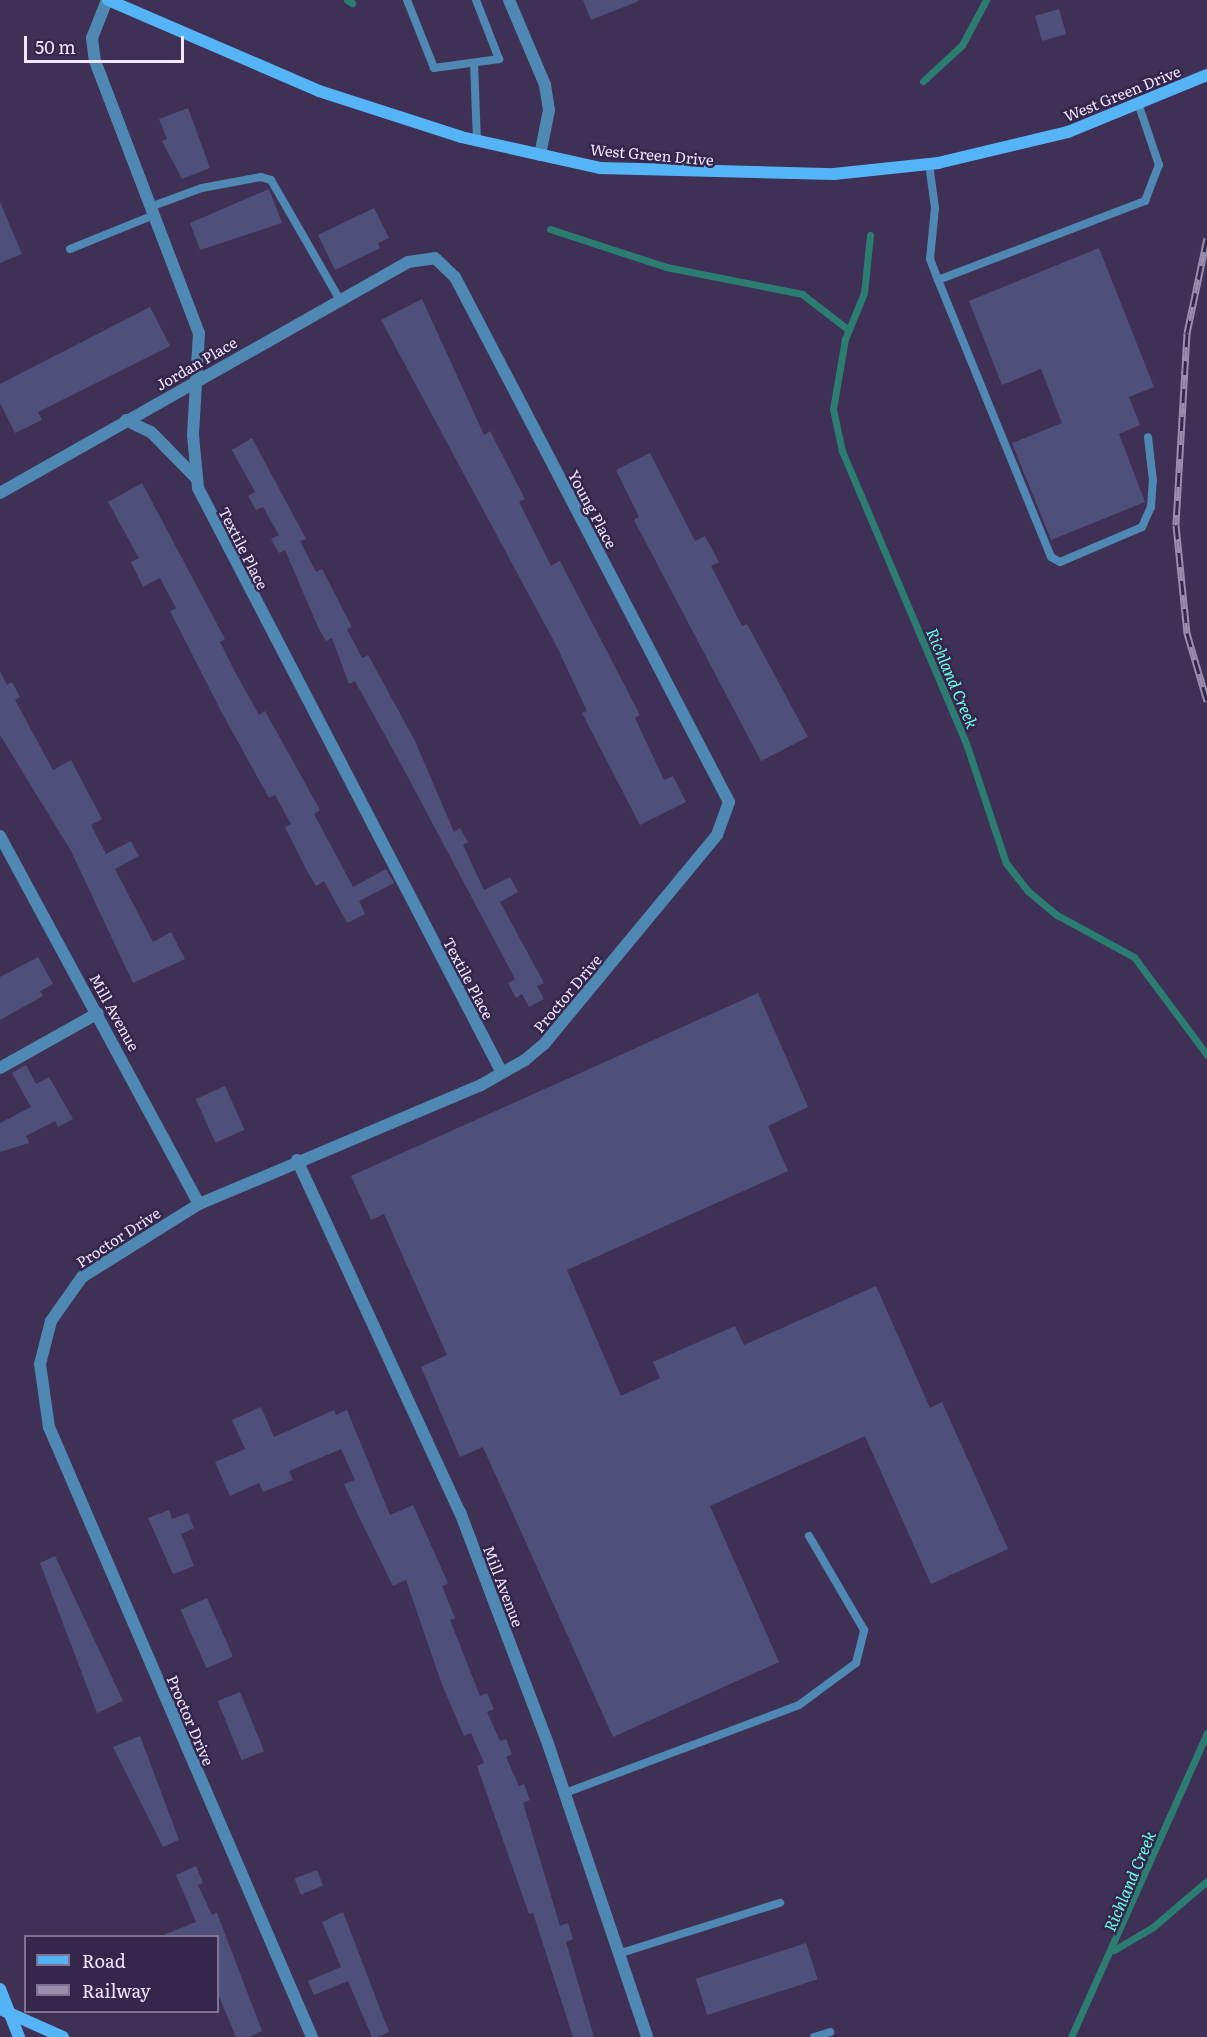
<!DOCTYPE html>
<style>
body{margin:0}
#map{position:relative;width:1207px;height:2037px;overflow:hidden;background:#3f3056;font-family:Literata,serif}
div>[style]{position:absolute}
.stream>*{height:7px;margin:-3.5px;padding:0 3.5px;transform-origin:3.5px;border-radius:3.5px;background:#2c7d71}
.building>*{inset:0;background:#4f507a;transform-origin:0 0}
.lane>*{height:8px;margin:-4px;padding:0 4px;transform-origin:4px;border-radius:4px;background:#4f88b2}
.street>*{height:12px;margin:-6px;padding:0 6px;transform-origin:6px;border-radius:6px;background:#4f88b2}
.secondary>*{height:12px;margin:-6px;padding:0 6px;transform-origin:6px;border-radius:6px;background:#54b4f6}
.rail>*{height:7px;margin-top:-3.5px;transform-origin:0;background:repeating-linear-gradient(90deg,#35264b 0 14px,#998ead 0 28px);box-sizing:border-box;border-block:2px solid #998ead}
span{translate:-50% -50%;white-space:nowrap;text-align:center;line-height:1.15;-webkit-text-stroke:5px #35264b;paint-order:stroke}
.street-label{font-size:15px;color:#efe6ff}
.water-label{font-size:16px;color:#6bffe9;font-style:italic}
.legend{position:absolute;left:24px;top:1935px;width:195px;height:78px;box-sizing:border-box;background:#35264b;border:2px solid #7f7393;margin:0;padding:8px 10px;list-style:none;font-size:18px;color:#efe6ff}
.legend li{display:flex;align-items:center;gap:12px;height:30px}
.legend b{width:30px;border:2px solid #7f7393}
.scale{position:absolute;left:24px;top:36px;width:160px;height:27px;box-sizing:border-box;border:3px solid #efe6ff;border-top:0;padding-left:8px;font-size:18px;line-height:21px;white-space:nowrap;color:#efe6ff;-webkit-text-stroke:4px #35264b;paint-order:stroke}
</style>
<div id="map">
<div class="stream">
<i style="left:347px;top:0;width:6px;rotate:31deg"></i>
<i style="left:923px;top:81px;width:53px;rotate:-42.7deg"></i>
<i style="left:962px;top:45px;width:51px;rotate:-61.9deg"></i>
<i style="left:550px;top:229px;width:122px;rotate:18.1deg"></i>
<i style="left:666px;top:267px;width:139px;rotate:11.2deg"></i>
<i style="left:802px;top:294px;width:59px;rotate:37.5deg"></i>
<i style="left:870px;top:235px;width:58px;rotate:95.9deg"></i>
<i style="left:864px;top:293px;width:50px;rotate:112.4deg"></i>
<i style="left:845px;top:339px;width:71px;rotate:99.7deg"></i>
<i style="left:833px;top:409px;width:43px;rotate:77.9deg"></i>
<i style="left:842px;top:451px;width:317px;rotate:67deg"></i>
<i style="left:966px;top:743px;width:126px;rotate:71.6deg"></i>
<i style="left:1006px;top:863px;width:36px;rotate:52deg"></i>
<i style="left:1028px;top:891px;width:38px;rotate:40deg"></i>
<i style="left:1057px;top:915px;width:88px;rotate:28.6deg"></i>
<i style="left:1134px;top:957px;width:122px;rotate:53.3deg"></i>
<i style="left:1114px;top:1950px;width:45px;rotate:-30.5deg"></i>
<i style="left:1153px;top:1927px;width:71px;rotate:-40.4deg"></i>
<i style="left:1071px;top:2037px;width:333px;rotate:-65.9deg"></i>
</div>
<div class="building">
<i style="clip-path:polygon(583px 0,638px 0,639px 1px,591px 20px)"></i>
<i style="left:1059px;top:9px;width:26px;height:25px;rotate:74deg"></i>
<i style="clip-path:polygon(188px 108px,210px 168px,182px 179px,162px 141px,167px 139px,159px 119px)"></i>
<i style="clip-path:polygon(269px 189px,282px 223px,200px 250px,190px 223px)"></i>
<i style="clip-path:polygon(0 202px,22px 254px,0 263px)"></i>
<i style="clip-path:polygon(374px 208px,389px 238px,378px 243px,380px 248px,335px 270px,318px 235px)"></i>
<i style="clip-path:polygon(1099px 248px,1154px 387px,1129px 397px,1140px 425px,1119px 434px,1145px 502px,1051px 540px,1012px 443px,1062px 423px,1041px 369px,1002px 385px,969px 301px)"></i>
<i style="clip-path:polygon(422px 299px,484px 435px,490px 431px,525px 499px,519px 502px,551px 566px,560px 561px,640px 715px,635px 718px,664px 780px,673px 776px,686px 802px,640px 825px,582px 713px,587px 711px,557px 647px,381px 320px)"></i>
<i style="clip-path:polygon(150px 307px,170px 346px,38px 412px,42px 420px,15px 433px,0 403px,0 384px)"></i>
<i style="clip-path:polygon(252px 438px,306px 539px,300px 541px,316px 572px,322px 569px,352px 627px,347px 629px,362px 658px,368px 655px,415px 741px,454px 832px,460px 828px,468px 842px,463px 845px,484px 890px,510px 877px,518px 892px,500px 902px,544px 983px,537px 986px,544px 999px,529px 1007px,522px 994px,516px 998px,508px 983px,515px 979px,402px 766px,355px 681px,349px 684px,332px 638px,326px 641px,318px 627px,285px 550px,279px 553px,271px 539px,279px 535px,263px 507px,256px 510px,248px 496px,255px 492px,232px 450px)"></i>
<i style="clip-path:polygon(650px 453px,695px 541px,705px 536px,719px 562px,711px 566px,742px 626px,747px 624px,808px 737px,761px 761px,634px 520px,639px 517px,616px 470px)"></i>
<i style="clip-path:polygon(142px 483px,225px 639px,220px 642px,235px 672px,259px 715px,265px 711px,320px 810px,314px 814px,353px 887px,386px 869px,394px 883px,359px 901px,365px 914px,347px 923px,324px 881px,316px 886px,307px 871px,285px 827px,291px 824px,275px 795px,269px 798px,222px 713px,170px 611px,176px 608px,160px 578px,143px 587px,131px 562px,139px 558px,108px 502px)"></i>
<i style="clip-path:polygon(0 671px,7px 685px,12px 682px,20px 697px,15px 700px,53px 770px,71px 760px,102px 819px,91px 825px,106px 854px,131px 841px,139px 856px,115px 869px,153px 942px,171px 932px,185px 959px,133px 983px,71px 851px,0 735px)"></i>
<i style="clip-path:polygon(38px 957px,53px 984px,40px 991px,43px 996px,0 1020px,0 977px)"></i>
<i style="clip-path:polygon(758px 993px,808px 1107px,768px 1126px,788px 1171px,567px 1270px,621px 1396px,660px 1378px,653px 1362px,735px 1326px,744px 1345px,876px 1286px,930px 1408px,942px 1402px,1008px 1549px,931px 1584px,865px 1436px,710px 1506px,779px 1662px,613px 1737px,483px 1447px,460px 1457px,421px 1367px,447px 1355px,384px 1214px,371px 1220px,351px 1176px)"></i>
<i style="clip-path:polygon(26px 1065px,36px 1084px,49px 1077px,73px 1119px,58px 1127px,55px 1121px,26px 1136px,29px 1143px,0 1152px,0 1123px,31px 1107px,12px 1073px)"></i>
<i style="left:225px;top:1086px;width:48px;height:32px;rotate:66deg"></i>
<i style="clip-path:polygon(261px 1407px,274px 1437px,334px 1410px,336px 1415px,347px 1410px,390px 1515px,413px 1505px,448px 1583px,442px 1586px,455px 1618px,450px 1620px,480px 1696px,487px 1693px,494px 1709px,487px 1712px,500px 1741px,506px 1739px,512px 1754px,506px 1757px,519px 1786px,524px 1784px,530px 1800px,523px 1803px,560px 1926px,568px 1923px,573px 1939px,566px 1942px,594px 2037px,573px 2037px,533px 1913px,529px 1914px,477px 1766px,484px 1763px,471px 1733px,464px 1736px,441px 1682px,406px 1580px,393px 1586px,358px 1515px,344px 1484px,355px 1480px,341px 1449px,289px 1471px,293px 1480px,263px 1492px,259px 1483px,230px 1496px,215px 1462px,245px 1449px,232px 1420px)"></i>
<i style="clip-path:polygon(169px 1510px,172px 1519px,188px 1513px,194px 1528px,181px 1534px,194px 1566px,173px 1574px,148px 1518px)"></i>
<i style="clip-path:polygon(55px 1556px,123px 1701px,97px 1713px,40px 1563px)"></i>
<i style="left:207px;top:1598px;width:64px;height:29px;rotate:66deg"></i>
<i style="left:240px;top:1692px;width:64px;height:24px;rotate:68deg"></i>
<i style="clip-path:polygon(140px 1736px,179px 1840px,163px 1847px,113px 1747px)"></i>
<i style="clip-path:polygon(196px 1866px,203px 1883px,198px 1885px,212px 1915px,217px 1913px,262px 2031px,249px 2037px,236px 2037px,218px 1994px,218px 1936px,161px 1936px,196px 1922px,176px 1875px)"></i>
<i style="left:317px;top:1870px;width:17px;height:24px;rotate:69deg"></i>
<i style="clip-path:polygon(343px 1912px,389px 2032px,377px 2037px,372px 2037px,348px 1981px,314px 1995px,308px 1981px,341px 1967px,322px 1922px)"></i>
<i style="left:806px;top:1943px;width:38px;height:116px;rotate:72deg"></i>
</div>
<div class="lane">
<i style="left:407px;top:0;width:73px;rotate:68.3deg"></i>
<i style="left:434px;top:68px;width:66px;rotate:-7.9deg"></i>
<i style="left:499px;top:59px;width:63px;rotate:-111.3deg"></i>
<i style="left:474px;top:63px;width:78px;rotate:87.8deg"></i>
<i style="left:929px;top:164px;width:44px;rotate:82.2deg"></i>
<i style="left:935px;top:208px;width:51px;rotate:95.6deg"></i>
<i style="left:930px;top:259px;width:22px;rotate:69deg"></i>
<i style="left:938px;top:280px;width:222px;rotate:-20.9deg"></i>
<i style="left:1145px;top:201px;width:39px;rotate:-69deg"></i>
<i style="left:1159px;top:165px;width:65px;rotate:-108.7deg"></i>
<i style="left:150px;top:207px;width:55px;rotate:-20.1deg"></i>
<i style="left:202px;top:188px;width:60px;rotate:-10.6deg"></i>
<i style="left:261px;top:177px;width:10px;rotate:17deg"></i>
<i style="left:271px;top:180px;width:138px;rotate:60.1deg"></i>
<i style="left:70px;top:249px;width:91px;rotate:-22deg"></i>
<i style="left:938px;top:280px;width:299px;rotate:67.8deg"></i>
<i style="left:1051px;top:557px;width:10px;rotate:29deg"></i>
<i style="left:1060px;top:562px;width:89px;rotate:-23.1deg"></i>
<i style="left:1142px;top:527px;width:22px;rotate:-66deg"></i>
<i style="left:1151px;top:507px;width:26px;rotate:-86deg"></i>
<i style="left:1153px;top:481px;width:44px;rotate:-96.5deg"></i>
<i style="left:565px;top:1793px;width:250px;rotate:-20.6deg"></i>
<i style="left:799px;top:1705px;width:71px;rotate:-36.4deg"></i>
<i style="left:856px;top:1663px;width:34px;rotate:-76deg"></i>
<i style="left:864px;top:1630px;width:109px;rotate:-120.3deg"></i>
<i style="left:621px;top:1953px;width:167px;rotate:-17.5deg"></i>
<i style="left:814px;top:2037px;width:17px;rotate:-17deg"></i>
</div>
<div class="street">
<i style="left:107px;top:0;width:41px;rotate:111.5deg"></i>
<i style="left:92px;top:38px;width:23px;rotate:83deg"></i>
<i style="left:95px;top:61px;width:291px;rotate:69.1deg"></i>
<i style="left:199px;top:333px;width:102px;rotate:93.4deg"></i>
<i style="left:193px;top:435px;width:53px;rotate:84.6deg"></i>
<i style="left:198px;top:488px;width:659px;rotate:62.54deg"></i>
<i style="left:509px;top:0;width:92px;rotate:67deg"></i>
<i style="left:545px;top:85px;width:25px;rotate:81deg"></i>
<i style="left:549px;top:110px;width:46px;rotate:101.3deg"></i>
<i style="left:126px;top:420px;width:28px;rotate:26deg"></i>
<i style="left:151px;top:432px;width:64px;rotate:45.6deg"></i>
<i style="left:0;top:493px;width:469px;rotate:-29.5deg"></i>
<i style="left:408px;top:262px;width:27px;rotate:-8deg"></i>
<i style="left:435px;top:258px;width:28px;rotate:44deg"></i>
<i style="left:455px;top:277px;width:592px;rotate:62.44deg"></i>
<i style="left:729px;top:802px;width:35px;rotate:110deg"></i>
<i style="left:717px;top:835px;width:271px;rotate:129.6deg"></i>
<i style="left:544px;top:1044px;width:25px;rotate:140deg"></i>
<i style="left:525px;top:1060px;width:51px;rotate:150.4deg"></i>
<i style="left:481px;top:1085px;width:306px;rotate:157.1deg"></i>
<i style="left:199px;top:1204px;width:138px;rotate:148deg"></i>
<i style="left:82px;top:1277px;width:54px;rotate:125.2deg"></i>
<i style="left:51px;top:1321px;width:44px;rotate:104.3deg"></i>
<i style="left:40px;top:1364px;width:64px;rotate:81.9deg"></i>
<i style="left:49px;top:1427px;width:664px;rotate:66.68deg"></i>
<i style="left:0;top:836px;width:418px;rotate:61.6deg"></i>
<i style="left:0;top:1068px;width:112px;rotate:-29.3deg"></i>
<i style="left:297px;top:1160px;width:388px;rotate:65.2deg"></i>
<i style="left:460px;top:1512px;width:248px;rotate:69.2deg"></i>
<i style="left:548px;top:1744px;width:309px;rotate:71.3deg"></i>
</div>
<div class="secondary">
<i style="left:108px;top:0;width:230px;rotate:23.3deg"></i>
<i style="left:319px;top:91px;width:149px;rotate:17.9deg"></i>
<i style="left:461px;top:137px;width:142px;rotate:12.6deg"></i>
<i style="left:600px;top:168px;width:234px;rotate:1.5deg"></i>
<i style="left:834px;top:174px;width:105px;rotate:-6deg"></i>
<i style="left:938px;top:163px;width:134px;rotate:-13.4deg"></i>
<i style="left:1068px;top:132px;width:150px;rotate:-22.3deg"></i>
<i style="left:0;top:1989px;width:52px;rotate:68.4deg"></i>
<i style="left:0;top:2009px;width:69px;rotate:24deg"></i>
</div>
<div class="rail">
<i style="left:1207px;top:238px;width:97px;rotate:101.9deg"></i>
<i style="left:1187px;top:333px;width:192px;rotate:93.3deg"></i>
<i style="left:1176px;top:525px;width:109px;rotate:84.2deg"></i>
<i style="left:1187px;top:633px;width:71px;rotate:73.6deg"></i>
</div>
<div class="street-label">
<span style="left:1122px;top:93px;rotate:-22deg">West Green Drive</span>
<span style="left:652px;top:154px;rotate:5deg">West Green Drive</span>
<span style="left:196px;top:363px;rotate:-30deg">Jordan Place</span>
<span style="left:593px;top:509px;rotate:62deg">Young Place</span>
<span style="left:244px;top:548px;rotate:63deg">Textile Place</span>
<span style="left:469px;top:978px;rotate:62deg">Textile Place</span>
<span style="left:567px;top:993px;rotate:-50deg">Proctor Drive</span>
<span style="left:115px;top:1012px;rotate:61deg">Mill Avenue</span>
<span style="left:118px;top:1237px;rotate:-33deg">Proctor Drive</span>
<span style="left:504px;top:1586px;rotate:69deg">Mill Avenue</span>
<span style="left:191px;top:1720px;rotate:67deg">Proctor Drive</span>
</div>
<div class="water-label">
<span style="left:953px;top:678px;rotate:67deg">Richland Creek</span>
<span style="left:1129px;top:1881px;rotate:-67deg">Richland Creek</span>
</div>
<ul class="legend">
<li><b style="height:8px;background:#54b4f6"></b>Road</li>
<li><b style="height:8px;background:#998ead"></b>Railway</li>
</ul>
<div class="scale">50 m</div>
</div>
